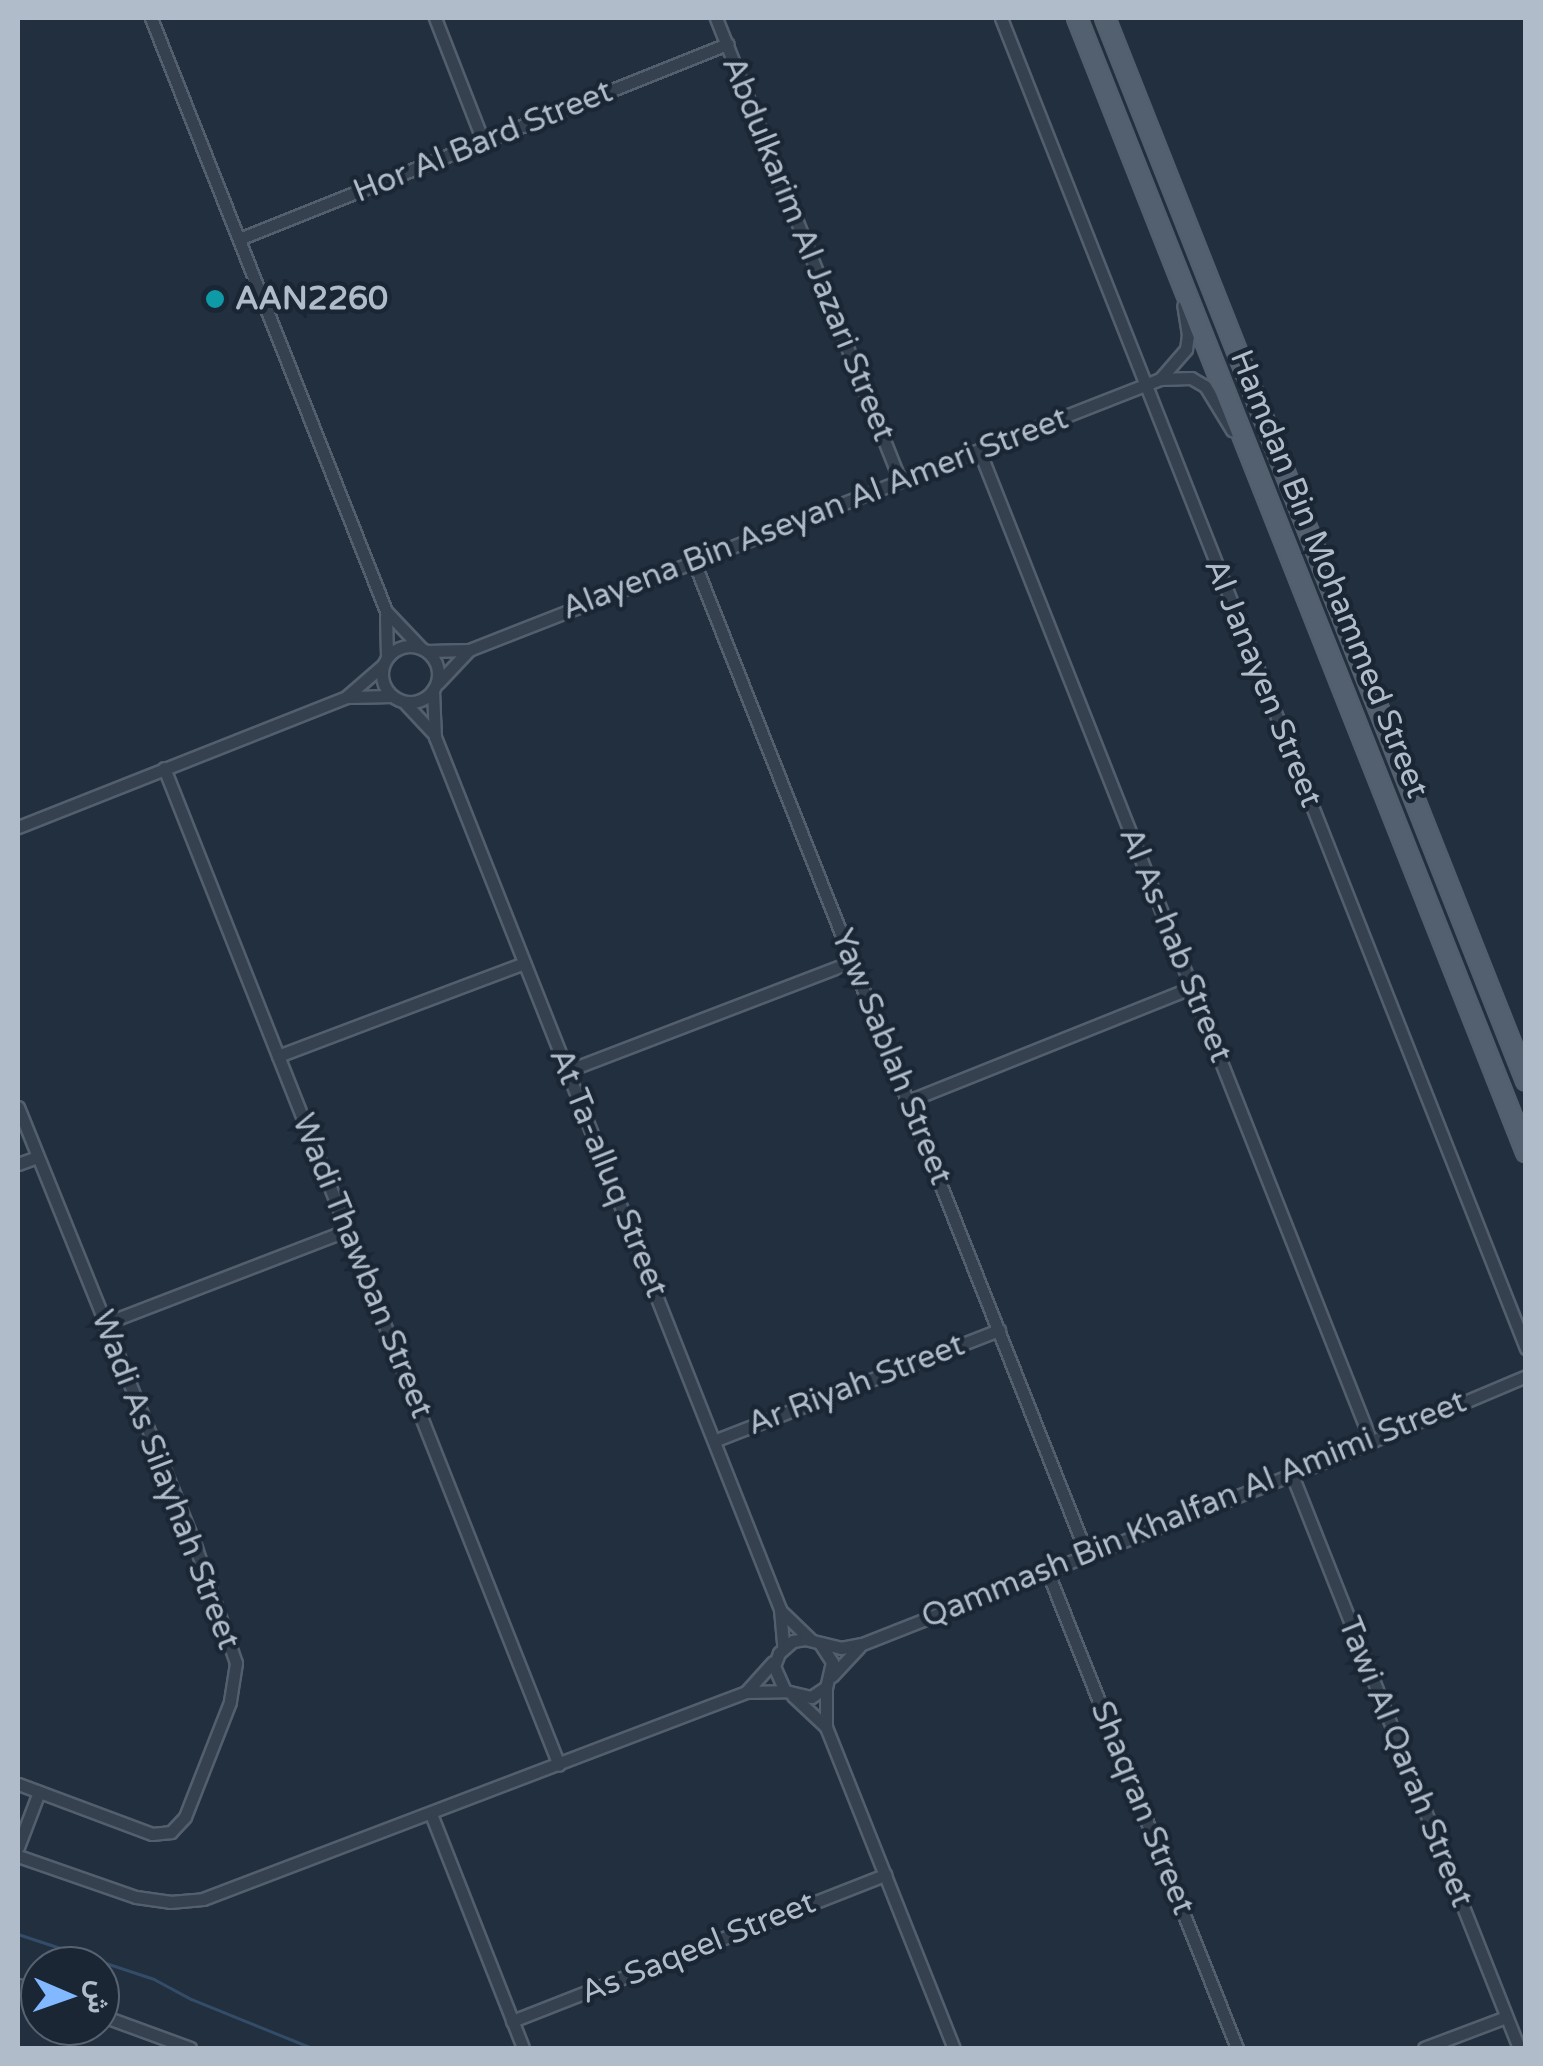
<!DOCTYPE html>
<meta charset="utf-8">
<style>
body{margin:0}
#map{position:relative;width:1543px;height:2066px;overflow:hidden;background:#212f3f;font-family:"Varela Round",Vazirmatn,sans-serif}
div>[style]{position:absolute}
.stream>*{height:2.5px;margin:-1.25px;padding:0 1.25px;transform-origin:1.25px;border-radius:1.25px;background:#334c68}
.roads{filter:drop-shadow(2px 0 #535f6d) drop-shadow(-2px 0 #535f6d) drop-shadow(0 2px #535f6d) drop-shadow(0 -2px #535f6d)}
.minor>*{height:11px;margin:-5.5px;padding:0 5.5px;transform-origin:5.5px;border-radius:5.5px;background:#35414f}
.minor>.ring{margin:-5.5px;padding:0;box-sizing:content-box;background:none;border:11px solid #35414f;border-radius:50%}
.primary>*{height:18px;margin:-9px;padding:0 9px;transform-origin:9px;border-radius:9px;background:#53606f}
.dots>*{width:28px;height:28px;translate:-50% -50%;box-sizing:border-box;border:5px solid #1a2634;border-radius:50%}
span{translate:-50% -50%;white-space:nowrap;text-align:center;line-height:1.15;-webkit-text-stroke:9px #1a2634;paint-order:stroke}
.street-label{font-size:32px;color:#b1bcca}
.poi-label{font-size:32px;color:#b1bcca;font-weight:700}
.left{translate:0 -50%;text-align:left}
.frame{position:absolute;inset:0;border:20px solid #b1bcca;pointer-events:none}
.north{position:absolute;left:20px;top:1946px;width:100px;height:100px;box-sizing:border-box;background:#1a2634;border:2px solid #566270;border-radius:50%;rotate:92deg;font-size:28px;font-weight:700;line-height:40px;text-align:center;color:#b1bcca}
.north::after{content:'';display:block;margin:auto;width:35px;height:45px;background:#81b8ff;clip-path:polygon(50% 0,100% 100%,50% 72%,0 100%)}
</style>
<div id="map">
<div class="stream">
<i style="left:18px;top:1934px;width:143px;rotate:18.3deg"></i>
<i style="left:154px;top:1979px;width:42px;rotate:28.4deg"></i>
<i style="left:191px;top:1999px;width:131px;rotate:22deg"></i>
</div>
<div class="roads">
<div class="minor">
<i style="left:151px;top:18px;width:638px;rotate:68.38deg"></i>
<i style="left:386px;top:611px;width:50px;rotate:46.6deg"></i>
<i style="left:435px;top:18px;width:132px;rotate:68.7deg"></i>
<i style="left:716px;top:18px;width:498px;rotate:68.3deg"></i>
<i style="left:1001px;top:18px;width:1430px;rotate:68.46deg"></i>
<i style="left:239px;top:239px;width:526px;rotate:-21.78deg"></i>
<i style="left:1160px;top:379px;width:40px;rotate:-49deg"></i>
<i style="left:1186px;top:349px;width:14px;rotate:-82deg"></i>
<i style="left:1188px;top:335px;width:30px;rotate:-99deg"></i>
<i style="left:979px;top:450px;width:1066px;rotate:68.42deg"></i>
<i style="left:694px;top:562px;width:1065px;rotate:68.4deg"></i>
<i style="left:386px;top:616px;width:41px;rotate:88.6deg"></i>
<i class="ring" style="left:382px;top:646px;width:45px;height:45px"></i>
<i style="left:427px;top:651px;width:42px;rotate:-1.4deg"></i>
<i style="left:469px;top:650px;width:742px;rotate:-21.41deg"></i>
<i style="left:1160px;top:379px;width:31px;rotate:-2deg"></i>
<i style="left:1191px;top:378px;width:16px;rotate:30deg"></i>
<i style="left:1205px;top:386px;width:52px;rotate:58.5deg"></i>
<i style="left:438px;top:683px;width:45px;rotate:-46.8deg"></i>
<i style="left:433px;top:690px;width:47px;rotate:87.6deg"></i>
<i style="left:435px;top:737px;width:938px;rotate:68.41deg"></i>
<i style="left:780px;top:1609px;width:38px;rotate:85deg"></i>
<i style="left:350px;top:697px;width:42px;rotate:-1.4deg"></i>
<i style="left:405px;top:703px;width:41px;rotate:47deg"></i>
<i style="left:164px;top:768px;width:1072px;rotate:68.39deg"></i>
<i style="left:18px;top:827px;width:353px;rotate:-21.6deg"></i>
<i style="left:346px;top:697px;width:49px;rotate:-40.9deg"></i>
<i style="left:278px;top:1056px;width:263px;rotate:-20.7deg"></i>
<i style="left:567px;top:1071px;width:306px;rotate:-21deg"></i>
<i style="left:908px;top:1101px;width:305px;rotate:-21.8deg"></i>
<i style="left:18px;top:1107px;width:476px;rotate:68deg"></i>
<i style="left:196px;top:1548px;width:122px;rotate:70.8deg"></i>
<i style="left:236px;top:1663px;width:39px;rotate:99deg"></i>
<i style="left:230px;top:1702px;width:123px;rotate:111.4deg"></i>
<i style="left:185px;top:1817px;width:21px;rotate:133deg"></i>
<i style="left:171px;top:1832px;width:19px;rotate:174deg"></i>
<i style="left:152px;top:1834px;width:143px;rotate:-159.5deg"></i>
<i style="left:18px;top:1164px;width:20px;rotate:-20deg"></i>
<i style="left:104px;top:1324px;width:261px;rotate:-21.1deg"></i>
<i style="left:714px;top:1441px;width:306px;rotate:-21.3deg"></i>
<i style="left:1292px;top:1475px;width:616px;rotate:68.39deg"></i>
<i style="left:1046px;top:1568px;width:517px;rotate:68.3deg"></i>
<i style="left:782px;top:1612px;width:40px;rotate:44deg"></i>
<i style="left:821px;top:1645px;width:20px;rotate:57deg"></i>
<i style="left:832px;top:1662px;width:26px;rotate:103deg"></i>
<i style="left:826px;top:1687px;width:18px;rotate:146deg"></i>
<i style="left:811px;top:1697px;width:27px;rotate:-167deg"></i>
<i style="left:785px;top:1691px;width:27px;rotate:-114deg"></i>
<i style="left:774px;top:1666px;width:14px;rotate:-69deg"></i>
<i style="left:779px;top:1653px;width:18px;rotate:-41deg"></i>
<i style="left:793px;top:1641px;width:12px;rotate:-9deg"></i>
<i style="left:805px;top:1639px;width:37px;rotate:14deg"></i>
<i style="left:841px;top:1648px;width:21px;rotate:-11deg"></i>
<i style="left:862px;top:1644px;width:462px;rotate:-21.5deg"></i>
<i style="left:1292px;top:1475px;width:254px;rotate:-22.9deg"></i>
<i style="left:832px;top:1676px;width:40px;rotate:-47deg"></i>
<i style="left:826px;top:1688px;width:39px;rotate:90deg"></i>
<i style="left:826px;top:1727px;width:346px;rotate:68.3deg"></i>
<i style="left:746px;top:1692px;width:40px;rotate:-48deg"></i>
<i style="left:793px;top:1696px;width:45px;rotate:43.2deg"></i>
<i style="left:431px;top:1814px;width:251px;rotate:68.5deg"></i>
<i style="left:18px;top:1847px;width:59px;rotate:-69.1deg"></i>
<i style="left:18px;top:1856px;width:125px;rotate:19.2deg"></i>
<i style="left:136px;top:1897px;width:34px;rotate:8deg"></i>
<i style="left:170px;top:1902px;width:33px;rotate:-5deg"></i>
<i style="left:203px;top:1899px;width:581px;rotate:-20.87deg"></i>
<i style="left:746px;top:1692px;width:39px;rotate:-1deg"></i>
<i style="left:18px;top:1985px;width:23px;rotate:20deg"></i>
<i style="left:100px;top:2015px;width:96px;rotate:20.1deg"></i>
<i style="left:512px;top:2021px;width:401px;rotate:-21.4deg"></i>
<i style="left:1424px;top:2048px;width:88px;rotate:-20.7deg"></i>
</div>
<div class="primary">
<i style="left:1077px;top:18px;width:1220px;rotate:68.4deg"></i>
<i style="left:1105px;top:18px;width:1143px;rotate:68.39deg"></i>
</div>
</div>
<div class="dots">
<i style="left:215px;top:299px;background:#0f9aa8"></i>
</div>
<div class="street-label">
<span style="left:483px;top:142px;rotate:-22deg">Hor Al Bard Street</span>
<span style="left:808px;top:249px;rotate:68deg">Abdulkarim Al Jazari Street</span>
<span style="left:815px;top:514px;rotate:-21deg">Alayena Bin Aseyan Al Ameri Street</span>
<span style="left:1329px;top:574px;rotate:68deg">Hamdan Bin Mohammed Street</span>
<span style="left:1263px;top:683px;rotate:68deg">Al Janayen Street</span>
<span style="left:1175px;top:945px;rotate:68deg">Al As-hab Street</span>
<span style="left:891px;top:1057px;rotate:68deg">Yaw Sablah Street</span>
<span style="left:608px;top:1173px;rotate:68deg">At Ta-alluq Street</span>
<span style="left:362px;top:1266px;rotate:68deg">Wadi Thawban Street</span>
<span style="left:856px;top:1385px;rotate:-21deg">Ar Riyah Street</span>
<span style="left:165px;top:1480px;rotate:69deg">Wadi As Silayhah Street</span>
<span style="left:1194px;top:1510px;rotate:-22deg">Qammash Bin Khalfan Al Amimi Street</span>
<span style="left:1405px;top:1762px;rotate:68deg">Tawi Al Qarah Street</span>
<span style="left:1142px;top:1808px;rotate:68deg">Shaqran Street</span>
<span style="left:698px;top:1948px;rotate:-22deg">As Saqeel Street</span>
</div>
<div class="poi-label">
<span class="left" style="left:235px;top:299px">AAN2260</span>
</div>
<div class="frame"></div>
<div class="north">ش</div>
</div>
